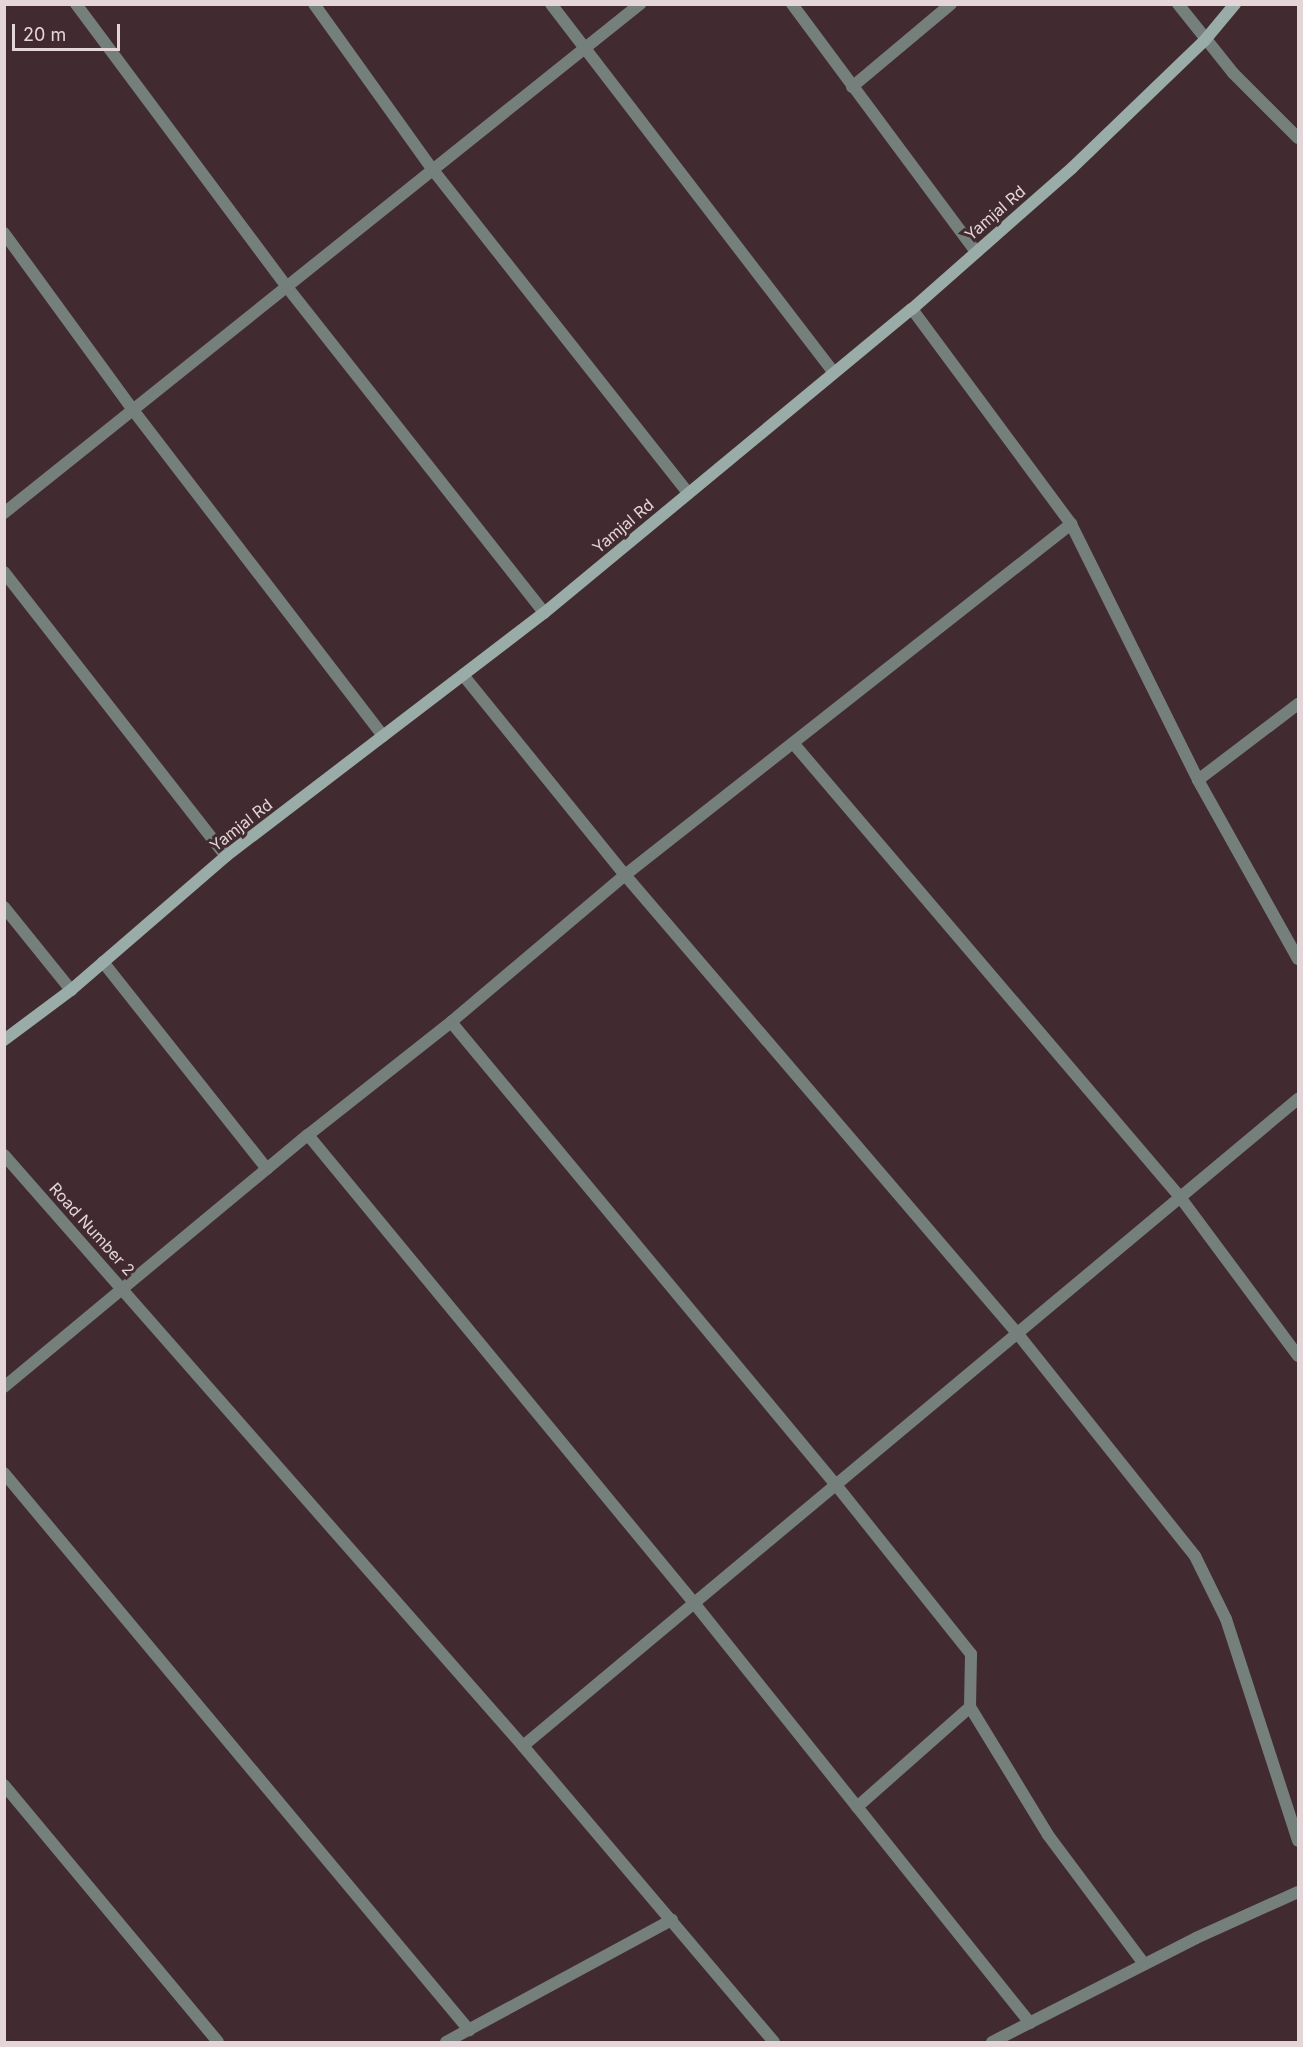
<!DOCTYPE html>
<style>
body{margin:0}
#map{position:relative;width:1303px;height:2047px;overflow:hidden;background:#412b30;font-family:Inter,sans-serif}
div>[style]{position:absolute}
.minor>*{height:12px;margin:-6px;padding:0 6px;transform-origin:6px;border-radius:6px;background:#75807d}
.secondary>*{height:12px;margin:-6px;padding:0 6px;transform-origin:6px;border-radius:6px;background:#99aca7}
span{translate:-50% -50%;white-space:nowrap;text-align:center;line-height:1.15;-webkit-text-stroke:6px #412b30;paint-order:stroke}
.street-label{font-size:16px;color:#e4d5d8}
.frame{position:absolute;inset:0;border:6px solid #e4d5d8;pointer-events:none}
.scale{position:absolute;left:12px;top:24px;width:108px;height:27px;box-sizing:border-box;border:3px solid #e4d5d8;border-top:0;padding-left:8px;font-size:18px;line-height:21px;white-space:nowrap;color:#e4d5d8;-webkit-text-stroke:4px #412b30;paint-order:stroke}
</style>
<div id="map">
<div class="minor">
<i style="left:76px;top:4px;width:353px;rotate:53.3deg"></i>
<i style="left:287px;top:287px;width:415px;rotate:51.7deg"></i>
<i style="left:314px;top:4px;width:204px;rotate:54.4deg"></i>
<i style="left:433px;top:170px;width:412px;rotate:51.7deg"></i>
<i style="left:551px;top:4px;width:464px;rotate:52.5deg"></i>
<i style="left:792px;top:4px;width:309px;rotate:53.4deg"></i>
<i style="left:1178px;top:4px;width:88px;rotate:51.4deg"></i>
<i style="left:1233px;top:73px;width:92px;rotate:45deg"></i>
<i style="left:852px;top:87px;width:129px;rotate:-40deg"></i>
<i style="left:4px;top:233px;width:219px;rotate:53.9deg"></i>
<i style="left:133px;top:410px;width:411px;rotate:52.5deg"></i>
<i style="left:912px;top:309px;width:267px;rotate:53.5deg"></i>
<i style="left:1071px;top:524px;width:286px;rotate:63.6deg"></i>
<i style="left:1198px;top:780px;width:205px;rotate:60.8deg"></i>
<i style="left:4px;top:513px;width:815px;rotate:-38.67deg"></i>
<i style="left:4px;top:572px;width:360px;rotate:52deg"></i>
<i style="left:463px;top:675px;width:257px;rotate:51deg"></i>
<i style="left:625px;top:875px;width:603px;rotate:49.44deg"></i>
<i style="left:1017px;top:1333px;width:285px;rotate:51.4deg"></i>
<i style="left:1195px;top:1556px;width:70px;rotate:63.8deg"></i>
<i style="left:1226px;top:1619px;width:233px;rotate:72deg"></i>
<i style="left:793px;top:743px;width:597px;rotate:49.55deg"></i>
<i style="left:1180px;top:1197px;width:198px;rotate:53.4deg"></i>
<i style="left:1198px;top:780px;width:126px;rotate:-37.2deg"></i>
<i style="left:4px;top:907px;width:107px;rotate:51.1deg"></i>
<i style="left:103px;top:962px;width:264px;rotate:51.6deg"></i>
<i style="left:308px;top:1135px;width:607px;rotate:50.48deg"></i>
<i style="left:694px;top:1603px;width:538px;rotate:51.34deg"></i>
<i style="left:4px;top:1155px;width:787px;rotate:48.71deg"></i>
<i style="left:523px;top:1746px;width:388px;rotate:49.7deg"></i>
<i style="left:4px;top:1387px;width:395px;rotate:-39.7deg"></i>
<i style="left:308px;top:1135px;width:182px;rotate:-38.3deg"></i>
<i style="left:4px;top:1473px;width:726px;rotate:50.14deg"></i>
<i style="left:970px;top:1707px;width:150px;rotate:58.6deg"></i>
<i style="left:1048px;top:1835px;width:161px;rotate:53.3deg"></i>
<i style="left:523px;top:1746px;width:1010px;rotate:-39.86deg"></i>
<i style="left:4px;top:1785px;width:334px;rotate:50.2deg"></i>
<i style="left:857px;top:1807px;width:151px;rotate:-41.5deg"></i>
<i style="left:970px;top:1707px;width:53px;rotate:-88.9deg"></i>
<i style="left:971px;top:1654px;width:216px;rotate:-128.6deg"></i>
<i style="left:836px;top:1485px;width:602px;rotate:-129.74deg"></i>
<i style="left:451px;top:1022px;width:228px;rotate:-40.2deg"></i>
<i style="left:625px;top:875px;width:568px;rotate:-38.2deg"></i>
<i style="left:446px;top:2042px;width:257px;rotate:-28.4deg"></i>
<i style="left:992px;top:2042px;width:229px;rotate:-27deg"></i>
<i style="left:1196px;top:1938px;width:112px;rotate:-24.3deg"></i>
</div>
<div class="secondary">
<i style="left:4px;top:1040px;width:84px;rotate:-36.7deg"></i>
<i style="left:71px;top:990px;width:205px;rotate:-40.8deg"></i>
<i style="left:226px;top:856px;width:400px;rotate:-37.4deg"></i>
<i style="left:544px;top:613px;width:477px;rotate:-39.6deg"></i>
<i style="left:912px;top:309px;width:213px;rotate:-41.4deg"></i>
<i style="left:1072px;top:168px;width:185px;rotate:-43.9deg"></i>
<i style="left:1205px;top:40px;width:47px;rotate:-50.2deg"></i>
</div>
<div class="street-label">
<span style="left:995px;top:213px;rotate:-41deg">Yamjal Rd</span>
<span style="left:623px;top:526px;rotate:-40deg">Yamjal Rd</span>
<span style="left:241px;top:825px;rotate:-38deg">Yamjal Rd</span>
<span style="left:92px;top:1229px;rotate:48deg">Road Number 2</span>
</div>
<div class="frame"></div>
<div class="scale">20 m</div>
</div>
